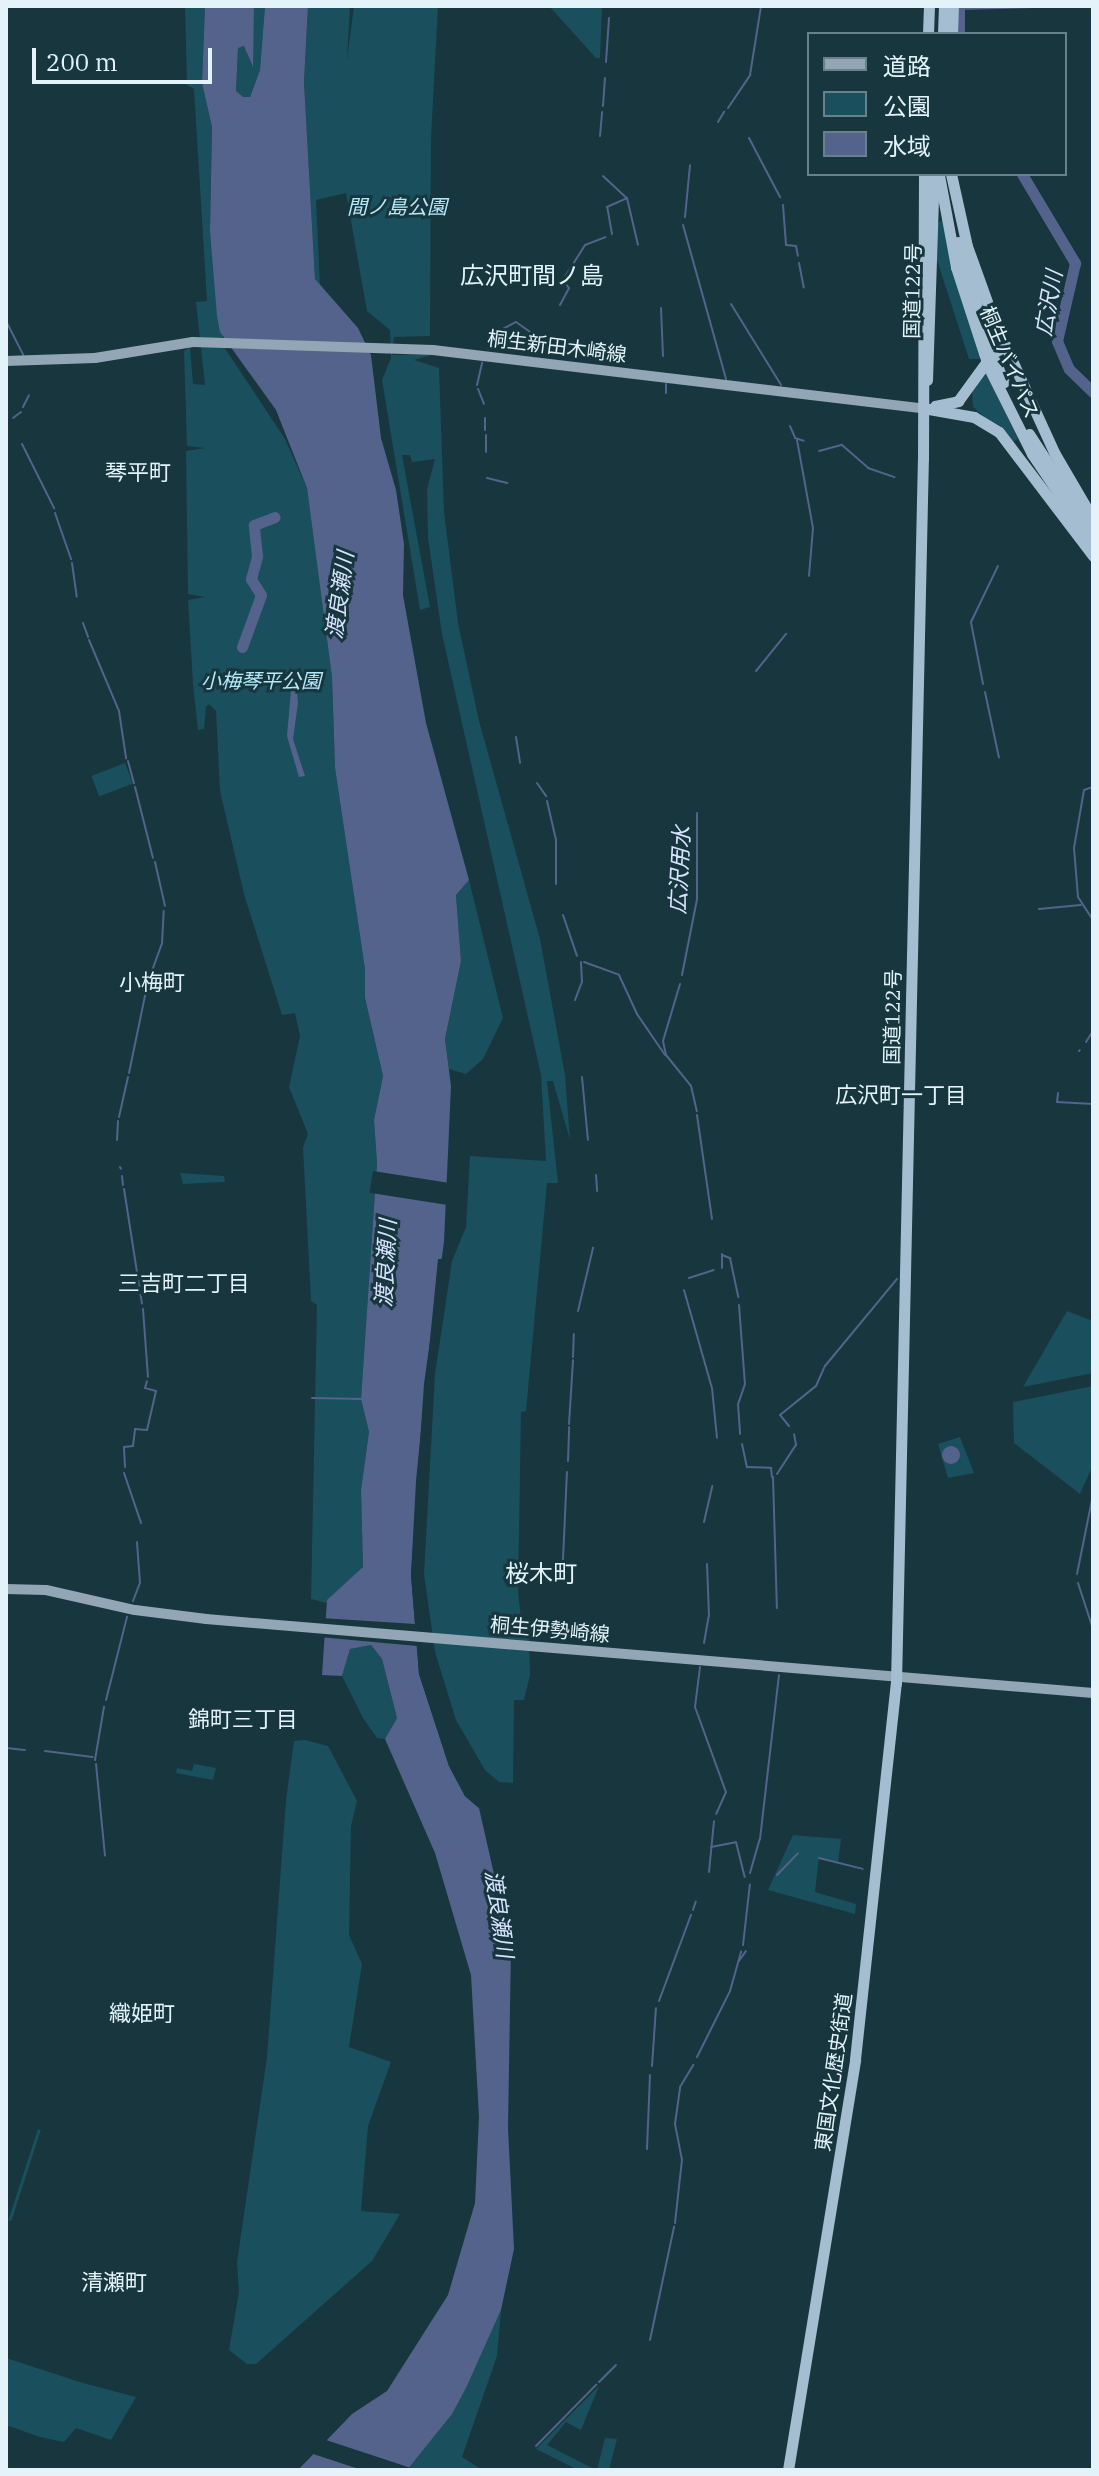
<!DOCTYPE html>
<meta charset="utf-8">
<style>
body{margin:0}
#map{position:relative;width:1099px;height:2476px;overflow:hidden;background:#18363e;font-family:"IBM Plex Serif","Noto Sans JP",serif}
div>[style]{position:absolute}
.green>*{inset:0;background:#1a4f5d;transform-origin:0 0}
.water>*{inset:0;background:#53638b}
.round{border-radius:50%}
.pier>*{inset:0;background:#18363e;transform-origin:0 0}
.stream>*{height:2px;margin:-1px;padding:0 1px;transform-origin:1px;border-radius:1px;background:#53638b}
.river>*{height:11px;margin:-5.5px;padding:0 5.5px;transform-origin:5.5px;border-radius:5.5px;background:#53638b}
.major>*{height:10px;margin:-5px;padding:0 5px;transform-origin:5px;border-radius:5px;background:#92a6b6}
.highway>*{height:11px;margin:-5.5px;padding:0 5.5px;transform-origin:5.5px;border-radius:5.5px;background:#a5bdd0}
.highway-bridge>*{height:11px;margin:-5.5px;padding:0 5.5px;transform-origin:5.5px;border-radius:5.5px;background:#a5bdd0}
span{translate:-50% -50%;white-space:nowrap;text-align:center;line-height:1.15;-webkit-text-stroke:6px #18363e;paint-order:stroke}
.park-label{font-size:20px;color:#b5e9fa;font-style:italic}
.street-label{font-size:20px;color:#e3f3f9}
.water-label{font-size:22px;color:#d8e4ff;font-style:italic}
.neighbourhood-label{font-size:22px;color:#e3f3f9}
.quarter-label{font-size:24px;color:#e3f3f9}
.frame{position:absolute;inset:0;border:8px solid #e3f3f9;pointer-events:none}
.legend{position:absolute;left:807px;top:32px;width:260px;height:144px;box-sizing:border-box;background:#18363e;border:2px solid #698289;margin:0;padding:10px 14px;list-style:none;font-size:24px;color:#e3f3f9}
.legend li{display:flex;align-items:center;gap:16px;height:40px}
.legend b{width:40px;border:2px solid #698289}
.scale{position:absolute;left:32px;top:48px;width:180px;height:36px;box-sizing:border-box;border:4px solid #e3f3f9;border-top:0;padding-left:10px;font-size:24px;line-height:28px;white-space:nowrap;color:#e3f3f9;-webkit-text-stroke:6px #18363e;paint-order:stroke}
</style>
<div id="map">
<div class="green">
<i style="clip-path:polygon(185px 6px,205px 6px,202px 83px,212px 127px,210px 231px,224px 347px,285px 439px,307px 488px,332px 677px,335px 768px,365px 969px,365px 998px,383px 1076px,374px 1120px,377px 1163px,361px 1399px,369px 1432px,361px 1490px,363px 1567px,326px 1603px,311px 1599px,317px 1305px,311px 1301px,303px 1147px,308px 1134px,289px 1087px,300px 1036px,295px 1013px,282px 1015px,244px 894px,220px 791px,216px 711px,209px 704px,206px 707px,204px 729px,198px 730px,193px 684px,188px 600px,205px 597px,188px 594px,186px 451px,205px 448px,187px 446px,184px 351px,190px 347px,193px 384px,205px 385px,196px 302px,207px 301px,194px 89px,187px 85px)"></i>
<i style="clip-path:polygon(254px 6px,265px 6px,260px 70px,250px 97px,242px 97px,236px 91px,238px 47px,245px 46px,252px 66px)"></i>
<i style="clip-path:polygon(308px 6px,350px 6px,347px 60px,354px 6px,438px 6px,431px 137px,430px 336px,394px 337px,392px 355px,431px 355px,414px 360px,439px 368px,444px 512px,458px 623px,479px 721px,540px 939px,565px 1075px,570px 1140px,553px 1081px,547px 1081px,558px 1183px,547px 1183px,526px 1411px,521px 1412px,518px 1593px,523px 1633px,529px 1634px,530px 1675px,524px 1700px,514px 1700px,513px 1783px,499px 1782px,485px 1770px,456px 1720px,435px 1652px,424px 1574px,435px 1374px,452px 1261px,466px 1227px,470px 1156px,546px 1161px,541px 1075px,442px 634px,428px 538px,427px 489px,435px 459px,412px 462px,410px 455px,402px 455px,430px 607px,420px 610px,382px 380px,391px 358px,390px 330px,367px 311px,346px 193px,316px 200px,320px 285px,315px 279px,304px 82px)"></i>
<i style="clip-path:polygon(549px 6px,602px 8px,600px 58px,596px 58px)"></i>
<i style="clip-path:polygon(942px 220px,981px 359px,969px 359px,937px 260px,937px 224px)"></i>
<i style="clip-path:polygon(986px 371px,1018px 439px,1012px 442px,973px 407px,972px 390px)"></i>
<i style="left:125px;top:763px;width:22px;height:36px;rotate:69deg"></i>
<i style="clip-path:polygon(469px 880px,503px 1018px,483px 1059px,466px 1074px,449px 1069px,445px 1039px,461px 961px,456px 895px)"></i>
<i style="clip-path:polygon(180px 1173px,224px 1176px,225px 1182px,183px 1184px)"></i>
<i style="clip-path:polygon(1067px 1311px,1093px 1321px,1093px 1373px,1023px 1387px)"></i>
<i style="clip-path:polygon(1093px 1386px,1093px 1465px,1080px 1494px,1014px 1443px,1013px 1402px)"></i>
<i style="clip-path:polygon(960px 1437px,974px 1473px,948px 1478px,938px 1444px)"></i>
<i style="clip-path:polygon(371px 1645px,382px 1659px,397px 1718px,385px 1739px,377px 1738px,363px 1718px,342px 1676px,350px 1649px)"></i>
<i style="clip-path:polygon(305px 1740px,328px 1746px,357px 1801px,351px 1826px,349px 1935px,362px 1964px,349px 2047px,391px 2062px,368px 2126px,361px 2211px,400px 2214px,372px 2261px,256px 2364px,247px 2364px,229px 2350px,239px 2292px,237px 2262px,267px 2057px,286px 1800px,294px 1741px)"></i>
<i style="clip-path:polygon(194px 1764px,216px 1768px,213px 1780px,176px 1773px,177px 1768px,192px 1771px)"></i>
<i style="clip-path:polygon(793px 1835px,841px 1839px,838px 1863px,819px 1857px,815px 1892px,856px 1904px,855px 1914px,768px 1890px)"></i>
<i style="left:38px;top:2129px;width:3px;height:96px;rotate:18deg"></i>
<i style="clip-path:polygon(501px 2310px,497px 2356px,462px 2457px,482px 2470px,404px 2470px,467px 2386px)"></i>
<i style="clip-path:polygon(6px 2358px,83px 2383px,136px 2397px,111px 2440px,76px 2428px,64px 2442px,40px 2437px,6px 2425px)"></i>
<i style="clip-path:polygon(599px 2386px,581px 2430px,566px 2422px,547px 2445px,596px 2470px,578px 2470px,536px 2449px)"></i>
<i style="clip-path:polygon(605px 2438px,617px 2439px,609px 2470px,597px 2470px)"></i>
</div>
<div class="water">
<i style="clip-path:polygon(205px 6px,254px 6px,253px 67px,244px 46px,238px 48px,236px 91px,243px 97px,250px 97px,260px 70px,265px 6px,308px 6px,304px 82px,315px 279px,358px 328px,371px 355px,381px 438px,396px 490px,404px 544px,403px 595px,426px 723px,469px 880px,456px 895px,461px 961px,445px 1039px,451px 1086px,444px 1242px,424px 1384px,411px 1575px,419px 1674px,449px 1766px,465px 1796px,479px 1808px,511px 1949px,508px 2128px,514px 2249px,501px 2310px,467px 2386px,452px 2414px,407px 2470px,298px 2470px,352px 2414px,387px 2391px,448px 2295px,475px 2203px,479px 2117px,471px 1975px,435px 1853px,385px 1739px,397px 1718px,382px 1659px,371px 1645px,350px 1649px,342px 1676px,322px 1675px,327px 1600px,363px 1567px,361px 1490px,369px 1432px,361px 1399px,377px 1163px,374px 1120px,383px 1076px,365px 998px,365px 969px,335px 768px,332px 677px,307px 488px,276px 410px,220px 332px,217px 316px,210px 231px,212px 127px,202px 83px)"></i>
<i style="clip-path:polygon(291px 690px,297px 690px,298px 703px,293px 739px,305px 776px,299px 777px,287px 736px)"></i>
<i class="round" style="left:942px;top:1446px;width:18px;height:18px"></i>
</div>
<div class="pier">
<i style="left:373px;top:1171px;width:79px;height:22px;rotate:9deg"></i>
<i style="clip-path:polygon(438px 1259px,442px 1259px,415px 1575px,423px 1674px,453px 1764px,479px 1808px,465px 1796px,449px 1766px,419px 1674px,417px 1646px,319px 1637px,321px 1618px,415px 1624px,411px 1575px,416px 1481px)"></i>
<i style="clip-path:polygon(323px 2439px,414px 2469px,362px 2470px,310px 2453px)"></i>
</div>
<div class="stream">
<i style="left:959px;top:9px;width:112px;rotate:-1.5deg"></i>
<i style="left:606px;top:62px;width:44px;rotate:-86.1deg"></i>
<i style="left:603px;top:106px;width:28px;rotate:-86deg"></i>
<i style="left:728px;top:108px;width:40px;rotate:-56deg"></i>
<i style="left:750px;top:75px;width:70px;rotate:-80.9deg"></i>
<i style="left:718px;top:122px;width:12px;rotate:-59deg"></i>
<i style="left:600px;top:136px;width:24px;rotate:-85deg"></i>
<i style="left:749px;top:138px;width:67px;rotate:62.3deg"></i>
<i style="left:603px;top:176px;width:33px;rotate:43deg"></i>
<i style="left:627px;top:198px;width:48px;rotate:76.8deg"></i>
<i style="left:783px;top:205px;width:40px;rotate:85.7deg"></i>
<i style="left:786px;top:245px;width:10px;rotate:6deg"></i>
<i style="left:796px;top:246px;width:10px;rotate:79deg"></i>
<i style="left:685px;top:217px;width:52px;rotate:-84.5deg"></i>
<i style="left:683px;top:225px;width:160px;rotate:74.4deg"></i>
<i style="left:612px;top:234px;width:27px;rotate:-100deg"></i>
<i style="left:607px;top:207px;width:20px;rotate:-24deg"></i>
<i style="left:799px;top:263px;width:25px;rotate:79deg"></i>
<i style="left:731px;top:304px;width:95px;rotate:58.3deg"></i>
<i style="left:560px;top:305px;width:19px;rotate:-62deg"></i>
<i style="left:569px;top:288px;width:10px;rotate:-127deg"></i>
<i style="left:563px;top:280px;width:41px;rotate:-57.8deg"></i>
<i style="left:585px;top:245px;width:22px;rotate:-21deg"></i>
<i style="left:661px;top:308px;width:48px;rotate:87.6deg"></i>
<i style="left:6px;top:321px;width:38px;rotate:63deg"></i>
<i style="left:499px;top:331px;width:19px;rotate:-28deg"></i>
<i style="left:516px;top:322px;width:29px;rotate:35deg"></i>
<i style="left:488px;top:349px;width:14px;rotate:-60deg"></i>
<i style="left:666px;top:384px;width:9px;rotate:90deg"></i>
<i style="left:477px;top:385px;width:23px;rotate:-77deg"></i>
<i style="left:478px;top:389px;width:16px;rotate:68deg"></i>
<i style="left:23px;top:407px;width:13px;rotate:-63deg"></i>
<i style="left:13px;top:418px;width:10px;rotate:-37deg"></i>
<i style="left:485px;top:418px;width:12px;rotate:90deg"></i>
<i style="left:790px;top:426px;width:13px;rotate:67deg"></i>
<i style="left:795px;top:438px;width:9px;rotate:18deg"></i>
<i style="left:486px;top:435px;width:17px;rotate:90deg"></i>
<i style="left:797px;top:440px;width:89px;rotate:79.7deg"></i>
<i style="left:813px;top:528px;width:48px;rotate:94.8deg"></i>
<i style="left:22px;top:444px;width:72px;rotate:63.4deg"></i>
<i style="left:819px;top:451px;width:24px;rotate:-15deg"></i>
<i style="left:842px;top:445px;width:35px;rotate:41deg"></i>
<i style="left:868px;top:468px;width:28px;rotate:19deg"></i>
<i style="left:487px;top:478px;width:21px;rotate:14deg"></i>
<i style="left:55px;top:513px;width:49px;rotate:70.8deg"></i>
<i style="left:72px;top:563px;width:34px;rotate:82deg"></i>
<i style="left:83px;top:623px;width:15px;rotate:70deg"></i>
<i style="left:89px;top:640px;width:77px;rotate:67.1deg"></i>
<i style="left:119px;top:711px;width:48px;rotate:81.5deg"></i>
<i style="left:756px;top:671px;width:48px;rotate:-51deg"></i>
<i style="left:983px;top:684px;width:63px;rotate:-101deg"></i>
<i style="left:971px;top:622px;width:62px;rotate:-64.3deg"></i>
<i style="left:985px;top:692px;width:67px;rotate:78deg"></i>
<i style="left:516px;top:737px;width:26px;rotate:81deg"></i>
<i style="left:128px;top:761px;width:23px;rotate:75deg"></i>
<i style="left:537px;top:783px;width:16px;rotate:55deg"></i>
<i style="left:135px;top:787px;width:73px;rotate:75.8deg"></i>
<i style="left:1093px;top:787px;width:9px;rotate:162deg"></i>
<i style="left:1084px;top:790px;width:59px;rotate:99.8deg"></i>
<i style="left:1074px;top:848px;width:49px;rotate:85.3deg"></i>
<i style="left:1078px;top:897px;width:27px;rotate:57deg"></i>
<i style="left:547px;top:801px;width:39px;rotate:77deg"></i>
<i style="left:556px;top:839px;width:45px;rotate:90deg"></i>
<i style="left:155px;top:862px;width:45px;rotate:77.2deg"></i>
<i style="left:1039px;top:909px;width:42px;rotate:-5.4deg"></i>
<i style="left:563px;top:915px;width:43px;rotate:71.1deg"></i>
<i style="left:584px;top:962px;width:37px;rotate:20deg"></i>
<i style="left:619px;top:975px;width:43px;rotate:65.2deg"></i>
<i style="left:637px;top:1014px;width:50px;rotate:55.7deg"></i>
<i style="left:682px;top:975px;width:77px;rotate:-78.8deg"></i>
<i style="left:697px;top:899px;width:86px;rotate:-90deg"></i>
<i style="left:149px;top:979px;width:37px;rotate:-70deg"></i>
<i style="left:162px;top:944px;width:33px;rotate:-87deg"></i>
<i style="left:680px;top:984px;width:59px;rotate:106.6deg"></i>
<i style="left:663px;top:1041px;width:14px;rotate:78deg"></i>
<i style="left:666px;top:1055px;width:40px;rotate:51deg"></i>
<i style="left:691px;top:1086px;width:26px;rotate:77deg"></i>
<i style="left:575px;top:1000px;width:19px;rotate:-69deg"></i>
<i style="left:582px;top:982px;width:20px;rotate:-93deg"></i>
<i style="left:1086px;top:1042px;width:13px;rotate:-58deg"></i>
<i style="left:1079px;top:1051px;width:1px;rotate:-45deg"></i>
<i style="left:129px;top:1073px;width:89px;rotate:-78.3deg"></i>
<i style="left:582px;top:1077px;width:63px;rotate:84.6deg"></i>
<i style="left:1058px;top:1093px;width:9px;rotate:96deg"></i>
<i style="left:1057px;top:1102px;width:36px;rotate:3deg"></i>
<i style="left:697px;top:1115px;width:105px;rotate:81.8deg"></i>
<i style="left:119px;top:1117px;width:41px;rotate:-77.3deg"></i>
<i style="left:117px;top:1140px;width:19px;rotate:-87deg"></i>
<i style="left:120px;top:1167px;width:2px;rotate:63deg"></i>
<i style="left:596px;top:1175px;width:16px;rotate:86deg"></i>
<i style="left:122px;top:1176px;width:9px;rotate:84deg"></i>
<i style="left:124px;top:1189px;width:116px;rotate:81.1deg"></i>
<i style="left:722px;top:1255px;width:9px;rotate:21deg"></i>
<i style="left:730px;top:1258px;width:40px;rotate:78deg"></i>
<i style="left:722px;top:1268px;width:14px;rotate:-90deg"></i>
<i style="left:689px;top:1278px;width:26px;rotate:-18deg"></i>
<i style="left:684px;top:1290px;width:102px;rotate:74.1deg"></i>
<i style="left:712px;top:1388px;width:50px;rotate:84.3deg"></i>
<i style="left:739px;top:1305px;width:79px;rotate:85.7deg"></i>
<i style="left:745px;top:1384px;width:21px;rotate:109deg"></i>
<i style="left:738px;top:1404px;width:30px;rotate:86deg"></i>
<i style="left:143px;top:1309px;width:68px;rotate:85.8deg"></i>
<i style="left:578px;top:1311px;width:65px;rotate:-76.6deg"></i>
<i style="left:573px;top:1357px;width:23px;rotate:-88deg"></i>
<i style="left:312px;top:1398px;width:51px;rotate:1.1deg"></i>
<i style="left:569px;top:1424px;width:64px;rotate:-86.4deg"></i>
<i style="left:789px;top:1426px;width:14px;rotate:-129deg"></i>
<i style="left:780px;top:1415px;width:46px;rotate:-38.9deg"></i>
<i style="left:816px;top:1386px;width:22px;rotate:-66deg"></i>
<i style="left:825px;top:1366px;width:113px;rotate:-50.4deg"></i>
<i style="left:742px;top:1444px;width:24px;rotate:78deg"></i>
<i style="left:747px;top:1467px;width:24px;rotate:2deg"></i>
<i style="left:771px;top:1468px;width:9px;rotate:84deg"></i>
<i style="left:568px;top:1461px;width:34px;rotate:-88deg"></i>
<i style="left:125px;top:1467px;width:20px;rotate:-93deg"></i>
<i style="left:124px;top:1447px;width:9px;rotate:-6deg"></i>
<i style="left:133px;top:1446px;width:17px;rotate:-83deg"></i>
<i style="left:135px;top:1429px;width:12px;rotate:5deg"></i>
<i style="left:147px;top:1430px;width:40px;rotate:-77deg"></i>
<i style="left:156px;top:1391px;width:11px;rotate:-165deg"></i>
<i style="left:145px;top:1388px;width:7px;rotate:-74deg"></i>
<i style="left:124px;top:1473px;width:53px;rotate:71.2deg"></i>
<i style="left:777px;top:1474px;width:35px;rotate:-57deg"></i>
<i style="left:796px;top:1445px;width:11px;rotate:-100deg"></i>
<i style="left:773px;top:1477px;width:131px;rotate:88.3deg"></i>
<i style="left:704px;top:1522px;width:37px;rotate:-77deg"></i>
<i style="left:1077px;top:1574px;width:81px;rotate:-78.6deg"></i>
<i style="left:562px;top:1581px;width:109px;rotate:-87.4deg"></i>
<i style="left:1078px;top:1583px;width:48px;rotate:71.9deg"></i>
<i style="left:133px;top:1601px;width:19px;rotate:-69deg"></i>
<i style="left:140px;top:1583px;width:41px;rotate:-94.2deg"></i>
<i style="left:704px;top:1643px;width:27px;rotate:-80deg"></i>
<i style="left:709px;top:1616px;width:52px;rotate:-92.2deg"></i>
<i style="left:700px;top:1667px;width:40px;rotate:97.1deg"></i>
<i style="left:695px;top:1707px;width:90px;rotate:70deg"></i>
<i style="left:726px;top:1792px;width:24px;rotate:114deg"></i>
<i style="left:106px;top:1700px;width:86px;rotate:-75.8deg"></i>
<i style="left:6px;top:1748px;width:19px;rotate:6deg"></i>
<i style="left:45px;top:1751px;width:48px;rotate:7.1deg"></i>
<i style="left:95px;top:1760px;width:54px;rotate:-80.4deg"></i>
<i style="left:96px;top:1764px;width:92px;rotate:84.4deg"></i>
<i style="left:711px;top:1847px;width:25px;rotate:-11deg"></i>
<i style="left:736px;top:1842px;width:36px;rotate:76deg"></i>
<i style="left:819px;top:1858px;width:45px;rotate:14deg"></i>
<i style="left:709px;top:1872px;width:51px;rotate:-84.4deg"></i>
<i style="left:750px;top:1873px;width:35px;rotate:-74deg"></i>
<i style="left:760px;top:1839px;width:165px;rotate:-83.4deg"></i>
<i style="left:777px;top:1875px;width:30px;rotate:-46deg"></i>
<i style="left:693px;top:1910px;width:9px;rotate:-72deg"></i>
<i style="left:743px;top:1945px;width:61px;rotate:-83.5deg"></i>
<i style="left:739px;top:1961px;width:12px;rotate:-55deg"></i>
<i style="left:659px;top:2001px;width:92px;rotate:-69.6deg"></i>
<i style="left:697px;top:2057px;width:74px;rotate:-63.4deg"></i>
<i style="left:730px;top:1991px;width:41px;rotate:-74.2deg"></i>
<i style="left:652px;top:2066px;width:58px;rotate:-86.1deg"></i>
<i style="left:647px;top:2149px;width:74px;rotate:-87.7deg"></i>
<i style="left:675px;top:2223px;width:63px;rotate:-83.7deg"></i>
<i style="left:682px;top:2160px;width:37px;rotate:-101deg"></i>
<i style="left:675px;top:2124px;width:37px;rotate:-82deg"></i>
<i style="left:680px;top:2087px;width:26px;rotate:-59deg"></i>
<i style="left:650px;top:2340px;width:116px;rotate:-78deg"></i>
<i style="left:599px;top:2382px;width:24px;rotate:-45deg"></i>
<i style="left:536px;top:2446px;width:86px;rotate:-45.5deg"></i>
</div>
<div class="river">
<i style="left:959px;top:34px;width:27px;rotate:-90deg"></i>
<i style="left:1022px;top:174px;width:104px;rotate:59.2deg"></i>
<i style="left:1075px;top:263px;width:80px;rotate:103deg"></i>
<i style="left:1057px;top:341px;width:30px;rotate:67deg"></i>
<i style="left:1069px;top:369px;width:33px;rotate:44deg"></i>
<i style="left:242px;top:647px;width:55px;rotate:-69.9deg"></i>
<i style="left:261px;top:595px;width:19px;rotate:-122deg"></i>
<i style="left:251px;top:579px;width:24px;rotate:-75deg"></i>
<i style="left:257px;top:556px;width:31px;rotate:-96deg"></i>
<i style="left:254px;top:525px;width:22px;rotate:-21deg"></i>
</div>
<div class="major">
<i style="left:6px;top:361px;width:89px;rotate:-1.9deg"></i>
<i style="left:95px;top:358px;width:99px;rotate:-9.3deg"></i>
<i style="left:193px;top:342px;width:240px;rotate:1.9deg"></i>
<i style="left:433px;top:350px;width:493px;rotate:6.8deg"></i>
<i style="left:6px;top:1589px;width:40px;rotate:1.4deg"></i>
<i style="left:46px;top:1590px;width:91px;rotate:12.7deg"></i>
<i style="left:135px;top:1610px;width:72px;rotate:7.2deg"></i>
<i style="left:206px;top:1619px;width:890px;rotate:4.77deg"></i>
</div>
<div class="highway">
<i style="left:928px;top:34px;width:28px;rotate:-88deg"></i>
<i style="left:943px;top:34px;width:28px;rotate:-88deg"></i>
<i style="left:952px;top:34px;width:28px;rotate:-88deg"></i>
<i style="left:951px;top:174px;width:74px;rotate:77.5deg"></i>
<i style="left:967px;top:246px;width:80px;rotate:70.2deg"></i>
<i style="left:994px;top:321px;width:146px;rotate:65.4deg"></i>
<i style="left:1055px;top:454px;width:75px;rotate:59.7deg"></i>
<i style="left:939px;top:175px;width:94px;rotate:79.5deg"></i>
<i style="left:956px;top:267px;width:90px;rotate:72deg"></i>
<i style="left:958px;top:242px;width:109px;rotate:73.4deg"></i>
<i style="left:995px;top:361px;width:23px;rotate:67deg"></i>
<i style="left:989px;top:368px;width:96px;rotate:63.4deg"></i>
<i style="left:1032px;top:454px;width:109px;rotate:55.9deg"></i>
<i style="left:927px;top:380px;width:206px;rotate:-88.1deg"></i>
<i style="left:935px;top:406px;width:24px;rotate:-12deg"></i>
<i style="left:958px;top:401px;width:59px;rotate:-53.9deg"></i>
<i style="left:993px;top:353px;width:14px;rotate:-30deg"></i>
<i style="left:923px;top:408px;width:52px;rotate:10deg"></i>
<i style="left:974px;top:417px;width:29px;rotate:31deg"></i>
<i style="left:999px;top:432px;width:156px;rotate:52.8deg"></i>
<i style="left:1029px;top:434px;width:117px;rotate:56.9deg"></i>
<i style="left:788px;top:2470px;width:416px;rotate:-80.7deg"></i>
<i style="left:855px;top:2059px;width:378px;rotate:-83.8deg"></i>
<i style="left:896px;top:1683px;width:1224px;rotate:-88.74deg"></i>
<i style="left:923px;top:459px;width:285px;rotate:-89.8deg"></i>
</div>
<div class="highway-bridge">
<i style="left:984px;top:353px;width:16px;rotate:72deg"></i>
</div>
<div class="park-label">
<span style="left:397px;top:206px">間ノ島公園</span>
<span style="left:261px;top:680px">小梅琴平公園</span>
</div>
<div class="street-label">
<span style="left:912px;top:291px;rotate:-89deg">国道122号</span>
<span style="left:557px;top:346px;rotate:7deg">桐生新田木崎線</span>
<span style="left:1010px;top:362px;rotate:67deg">桐生バイパス</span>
<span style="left:892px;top:1017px;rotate:-89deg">国道122号</span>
<span style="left:550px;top:1629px;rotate:5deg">桐生伊勢崎線</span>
<span style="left:833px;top:2072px;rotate:-82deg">東国文化歴史街道</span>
</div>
<div class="water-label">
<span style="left:1048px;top:303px;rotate:-80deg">広沢川</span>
<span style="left:339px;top:595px;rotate:-82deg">渡良瀬川</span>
<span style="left:679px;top:870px;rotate:-87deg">広沢用水</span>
<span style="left:385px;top:1263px;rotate:-87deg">渡良瀬川</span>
<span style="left:500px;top:1914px;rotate:82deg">渡良瀬川</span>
</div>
<div class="neighbourhood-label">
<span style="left:138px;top:472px">琴平町</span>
<span style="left:152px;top:982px">小梅町</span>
<span style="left:901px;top:1095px">広沢町一丁目</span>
<span style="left:184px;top:1283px">三吉町二丁目</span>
<span style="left:243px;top:1719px">錦町三丁目</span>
<span style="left:142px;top:2013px">織姫町</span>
<span style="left:114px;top:2282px">清瀬町</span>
</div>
<div class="quarter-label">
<span style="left:532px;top:276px">広沢町間ノ島</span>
<span style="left:541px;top:1574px">桜木町</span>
</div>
<div class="frame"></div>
<ul class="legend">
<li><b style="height:10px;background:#92a6b6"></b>道路</li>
<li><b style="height:22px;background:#1a4f5d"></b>公園</li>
<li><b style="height:22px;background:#53638b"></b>水域</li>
</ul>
<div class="scale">200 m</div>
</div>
